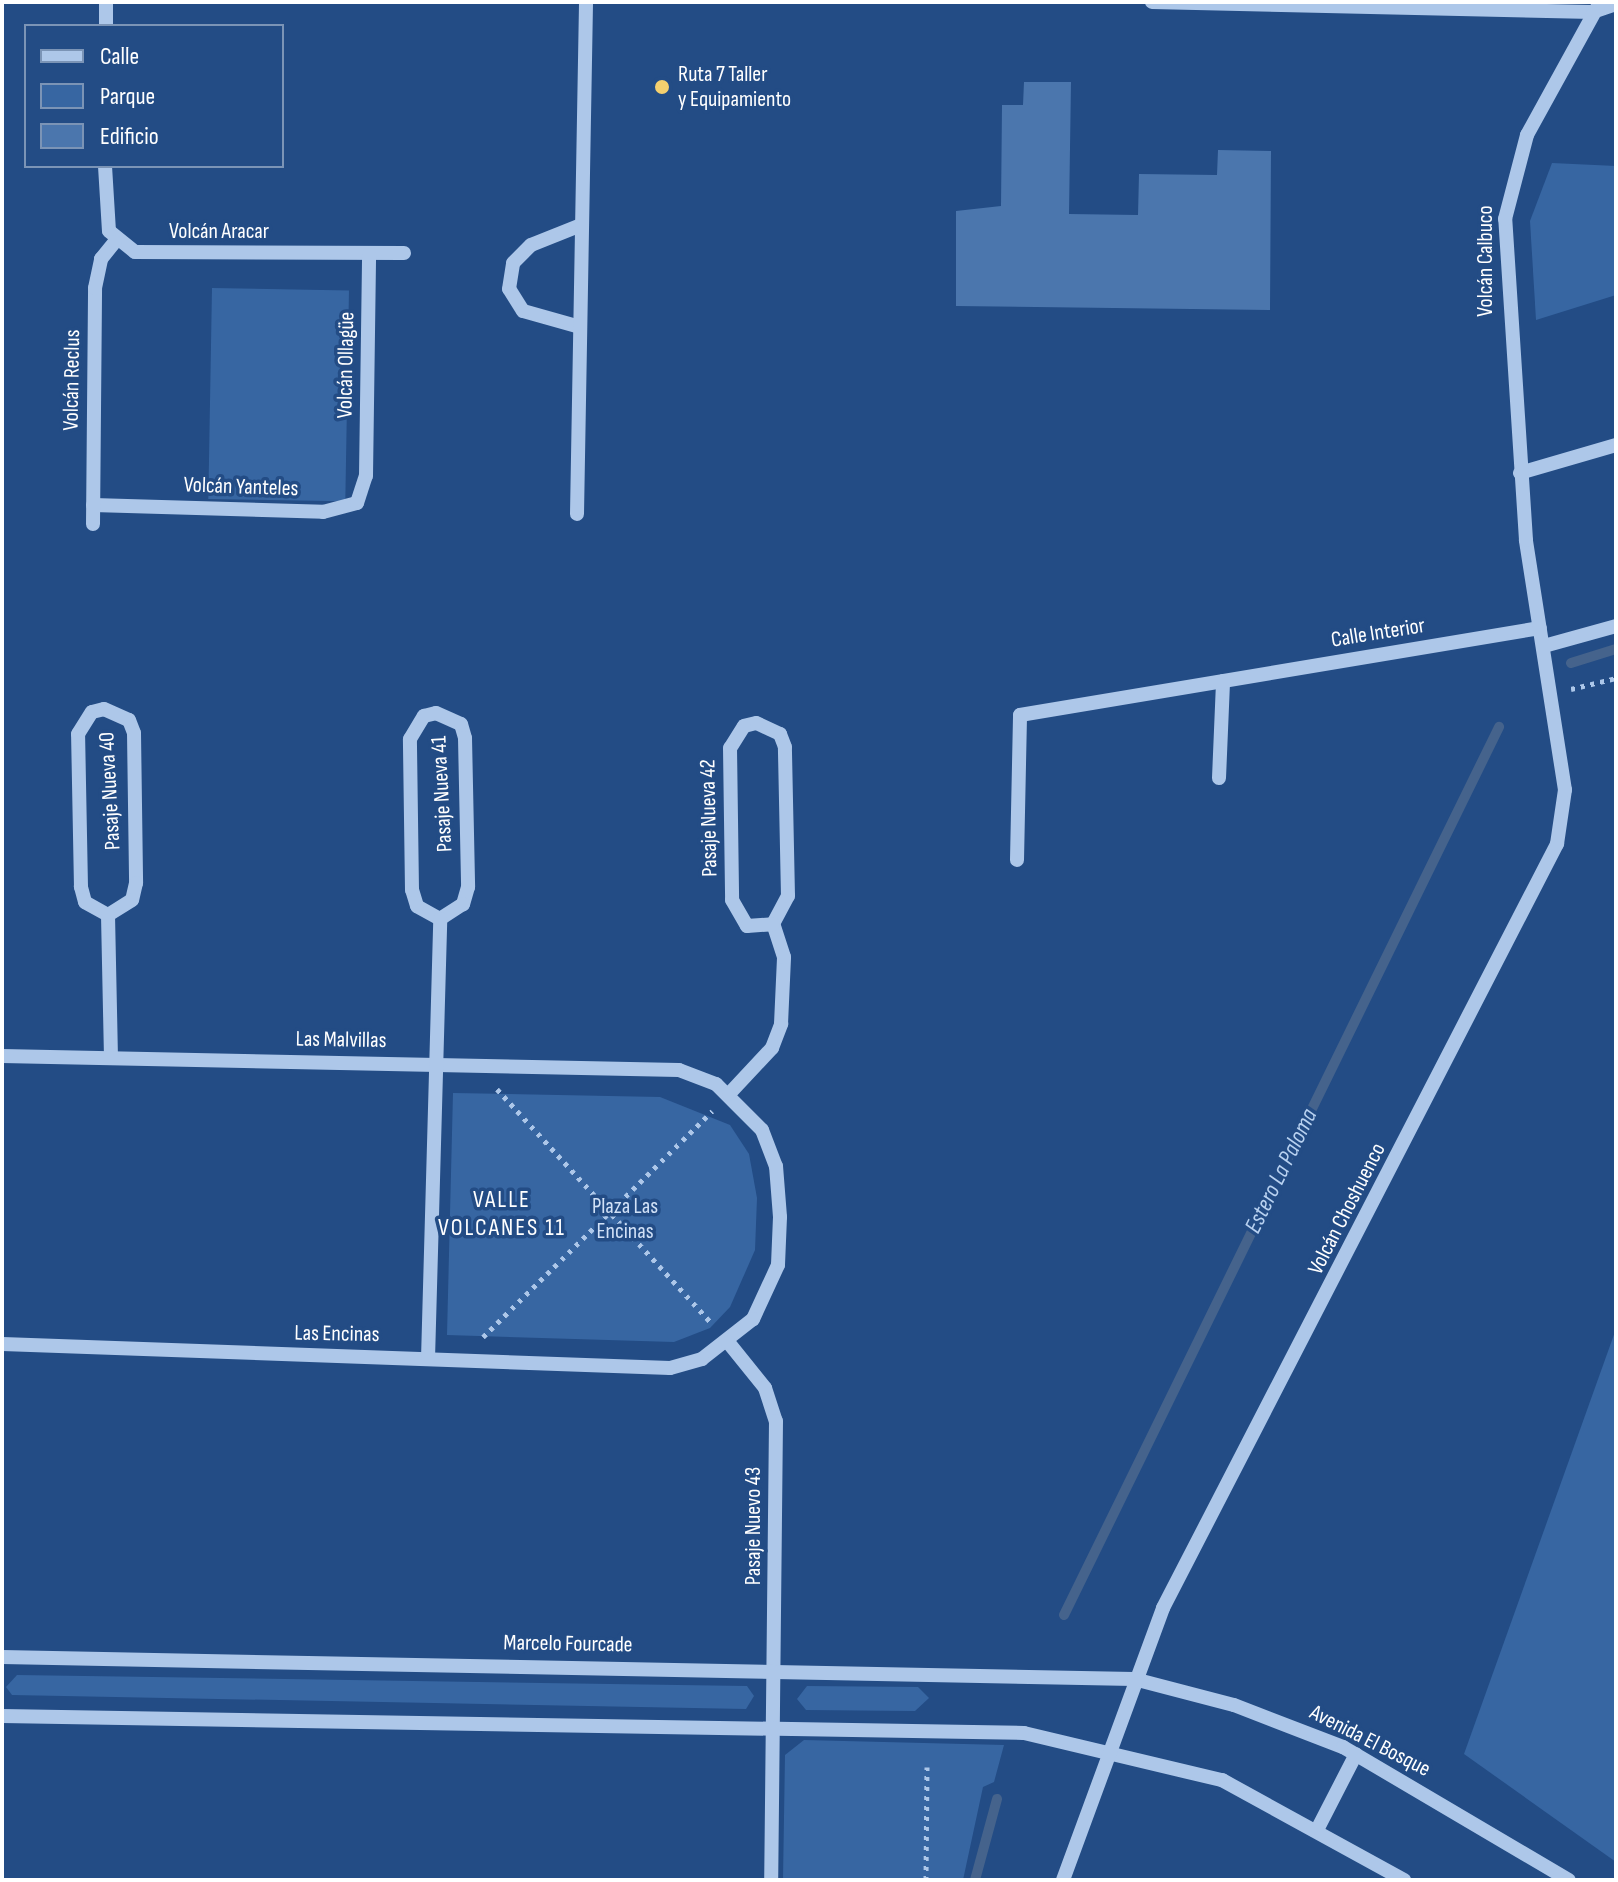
<!DOCTYPE html>
<meta charset="utf-8">
<style>
body{margin:0}
#map{position:relative;width:1618px;height:1882px;overflow:hidden;background:#234c85;font-family:"Sofia Sans Condensed",sans-serif}
div>[style]{position:absolute}
.green>*{inset:0;background:#3766a2;transform-origin:0 0}
.stream>*{height:10px;margin:-5px;padding:0 5px;transform-origin:5px;border-radius:5px;background:#45638c}
.building>*{inset:0;background:#4b76ad}
.path>*{height:5px;margin-top:-2.5px;transform-origin:0;background:repeating-linear-gradient(90deg,#adc7e9 0 4px,transparent 0 10px)}
.minor>*{height:14px;margin:-7px;padding:0 7px;transform-origin:7px;border-radius:7px;background:#adc7e9}
.dots>*{width:22px;height:22px;translate:-50% -50%;box-sizing:border-box;border:4px solid #234c85;border-radius:50%}
span{translate:-50% -50%;white-space:nowrap;text-align:center;line-height:1.15;-webkit-text-stroke:7px #234c85;paint-order:stroke}
.poi-label{font-size:22px;color:#fff}
.left{translate:0 -50%;text-align:left}
.street-label{font-size:22px;color:#fff}
.park-label{font-size:22px;color:#d1e1f7}
.water-label{font-size:24px;color:#b8d1f0;font-style:italic}
.neighbourhood-label{font-size:24px;color:#fff;letter-spacing:2px}
.frame{position:absolute;inset:0;border:4px solid #fff;pointer-events:none}
.legend{position:absolute;left:24px;top:24px;width:260px;height:144px;box-sizing:border-box;background:#234c85;border:2px solid #7b94b6;margin:0;padding:10px 14px;list-style:none;font-size:24px;color:#fff}
.legend li{display:flex;align-items:center;gap:16px;height:40px}
.legend b{width:40px;border:2px solid #7b94b6}
</style>
<div id="map">
<div class="green">
<i style="clip-path:polygon(1552px 163px,1616px 166px,1616px 295px,1536px 320px,1530px 221px)"></i>
<i style="left:212px;top:288px;width:137px;height:211px;rotate:1deg"></i>
<i style="clip-path:polygon(453px 1093px,660px 1097px,730px 1125px,749px 1154px,757px 1198px,755px 1250px,730px 1307px,710px 1328px,674px 1342px,447px 1335px)"></i>
<i style="clip-path:polygon(1616px 1329px,1616px 1862px,1464px 1754px)"></i>
<i style="clip-path:polygon(17px 1675px,747px 1686px,754px 1696px,746px 1709px,12px 1695px,6px 1687px)"></i>
<i style="clip-path:polygon(807px 1686px,918px 1687px,929px 1698px,915px 1711px,806px 1710px,797px 1699px)"></i>
<i style="clip-path:polygon(804px 1740px,1004px 1745px,994px 1782px,983px 1787px,963px 1880px,783px 1880px,785px 1755px)"></i>
</div>
<div class="stream">
<i style="left:1571px;top:663px;width:47px;rotate:-17.3deg"></i>
<i style="left:1064px;top:1615px;width:989px;rotate:-63.9deg"></i>
<i style="left:975px;top:1880px;width:84px;rotate:-74.8deg"></i>
</div>
<div class="building">
<i style="clip-path:polygon(1024px 82px,1071px 82px,1069px 214px,1138px 215px,1139px 174px,1217px 175px,1218px 150px,1271px 151px,1270px 310px,956px 306px,956px 211px,1001px 206px,1002px 105px,1023px 105px)"></i>
</div>
<div class="path">
<i style="left:1571px;top:689px;width:46px;rotate:-13.7deg"></i>
<i style="left:497px;top:1089px;width:319px;rotate:47.5deg"></i>
<i style="left:483px;top:1337px;width:322px;rotate:-44.6deg"></i>
<i style="left:926px;top:1880px;width:113px;rotate:-89.5deg"></i>
</div>
<div class="minor">
<i style="left:1152px;top:2px;width:441px;rotate:1.3deg"></i>
<i style="left:1593px;top:12px;width:24px;rotate:-19deg"></i>
<i style="left:106px;top:26px;width:24px;rotate:-90deg"></i>
<i style="left:105px;top:166px;width:65px;rotate:86.5deg"></i>
<i style="left:109px;top:231px;width:33px;rotate:39deg"></i>
<i style="left:135px;top:252px;width:269px;rotate:0.2deg"></i>
<i style="left:580px;top:327px;width:59px;rotate:-164.3deg"></i>
<i style="left:523px;top:311px;width:26px;rotate:-122deg"></i>
<i style="left:509px;top:289px;width:26px;rotate:-81deg"></i>
<i style="left:513px;top:263px;width:25px;rotate:-45deg"></i>
<i style="left:531px;top:245px;width:54px;rotate:-21.8deg"></i>
<i style="left:1520px;top:473px;width:100px;rotate:-16.3deg"></i>
<i style="left:93px;top:505px;width:230px;rotate:1.7deg"></i>
<i style="left:323px;top:512px;width:35px;rotate:-15deg"></i>
<i style="left:357px;top:503px;width:28px;rotate:-72deg"></i>
<i style="left:366px;top:476px;width:221px;rotate:-89.2deg"></i>
<i style="left:577px;top:514px;width:512px;rotate:-88.99deg"></i>
<i style="left:93px;top:524px;width:236px;rotate:-89.5deg"></i>
<i style="left:95px;top:288px;width:30px;rotate:-78deg"></i>
<i style="left:101px;top:259px;width:22px;rotate:-51deg"></i>
<i style="left:1544px;top:646px;width:75px;rotate:-15.5deg"></i>
<i style="left:436px;top:713px;width:27px;rotate:24deg"></i>
<i style="left:461px;top:724px;width:15px;rotate:74deg"></i>
<i style="left:465px;top:738px;width:149px;rotate:88.8deg"></i>
<i style="left:468px;top:887px;width:18px;rotate:106deg"></i>
<i style="left:463px;top:904px;width:27px;rotate:147deg"></i>
<i style="left:440px;top:919px;width:26px;rotate:-151deg"></i>
<i style="left:417px;top:906px;width:17px;rotate:-107deg"></i>
<i style="left:412px;top:890px;width:151px;rotate:-90.8deg"></i>
<i style="left:410px;top:739px;width:27px;rotate:-59deg"></i>
<i style="left:424px;top:716px;width:12px;rotate:-14deg"></i>
<i style="left:1219px;top:778px;width:97px;rotate:-87.6deg"></i>
<i style="left:1017px;top:860px;width:145px;rotate:-88.8deg"></i>
<i style="left:1020px;top:715px;width:527px;rotate:-9.5deg"></i>
<i style="left:108px;top:915px;width:26px;rotate:-151deg"></i>
<i style="left:85px;top:902px;width:16px;rotate:-105deg"></i>
<i style="left:81px;top:887px;width:153px;rotate:-91.1deg"></i>
<i style="left:78px;top:734px;width:26px;rotate:-58deg"></i>
<i style="left:92px;top:712px;width:12px;rotate:-14deg"></i>
<i style="left:104px;top:709px;width:27px;rotate:24deg"></i>
<i style="left:129px;top:720px;width:14px;rotate:69deg"></i>
<i style="left:134px;top:733px;width:150px;rotate:89.2deg"></i>
<i style="left:136px;top:883px;width:17px;rotate:103deg"></i>
<i style="left:132px;top:900px;width:28px;rotate:148deg"></i>
<i style="left:108px;top:915px;width:142px;rotate:88.8deg"></i>
<i style="left:2px;top:1056px;width:677px;rotate:1.18deg"></i>
<i style="left:679px;top:1070px;width:40px;rotate:21deg"></i>
<i style="left:716px;top:1084px;width:65px;rotate:45deg"></i>
<i style="left:762px;top:1130px;width:39px;rotate:69deg"></i>
<i style="left:776px;top:1166px;width:51px;rotate:85.5deg"></i>
<i style="left:780px;top:1217px;width:48px;rotate:92.4deg"></i>
<i style="left:778px;top:1265px;width:60px;rotate:114.8deg"></i>
<i style="left:753px;top:1319px;width:65px;rotate:141.9deg"></i>
<i style="left:702px;top:1359px;width:33px;rotate:164deg"></i>
<i style="left:670px;top:1368px;width:668px;rotate:-177.94deg"></i>
<i style="left:729px;top:1094px;width:63px;rotate:-46.9deg"></i>
<i style="left:772px;top:1048px;width:26px;rotate:-69deg"></i>
<i style="left:781px;top:1024px;width:67px;rotate:-87.4deg"></i>
<i style="left:784px;top:957px;width:35px;rotate:-108deg"></i>
<i style="left:773px;top:924px;width:32px;rotate:-62deg"></i>
<i style="left:788px;top:896px;width:149px;rotate:-91.2deg"></i>
<i style="left:785px;top:747px;width:14px;rotate:-111deg"></i>
<i style="left:780px;top:734px;width:26px;rotate:-155deg"></i>
<i style="left:756px;top:723px;width:12px;rotate:166deg"></i>
<i style="left:744px;top:726px;width:26px;rotate:122deg"></i>
<i style="left:730px;top:748px;width:152px;rotate:89.2deg"></i>
<i style="left:732px;top:900px;width:30px;rotate:60deg"></i>
<i style="left:747px;top:926px;width:26px;rotate:-4deg"></i>
<i style="left:728px;top:1342px;width:59px;rotate:51.2deg"></i>
<i style="left:765px;top:1388px;width:35px;rotate:72deg"></i>
<i style="left:776px;top:1421px;width:459px;rotate:90.6deg"></i>
<i style="left:428px;top:1359px;width:440px;rotate:-88.4deg"></i>
<i style="left:2px;top:1657px;width:1132px;rotate:1.11deg"></i>
<i style="left:1134px;top:1679px;width:103px;rotate:14.6deg"></i>
<i style="left:1234px;top:1705px;width:117px;rotate:21.1deg"></i>
<i style="left:1343px;top:1747px;width:262px;rotate:30.5deg"></i>
<i style="left:2px;top:1716px;width:1022px;rotate:0.95deg"></i>
<i style="left:1024px;top:1733px;width:204px;rotate:13.4deg"></i>
<i style="left:1222px;top:1780px;width:208px;rotate:28.8deg"></i>
<i style="left:1318px;top:1828px;width:83px;rotate:-62.8deg"></i>
<i style="left:1063px;top:1880px;width:290px;rotate:-69.8deg"></i>
<i style="left:1163px;top:1608px;width:860px;rotate:-62.72deg"></i>
<i style="left:1557px;top:844px;width:55px;rotate:-81.6deg"></i>
<i style="left:1565px;top:790px;width:253px;rotate:-98.9deg"></i>
<i style="left:1526px;top:540px;width:322px;rotate:-93.7deg"></i>
<i style="left:1505px;top:219px;width:87px;rotate:-75.3deg"></i>
<i style="left:1527px;top:135px;width:152px;rotate:-61.2deg"></i>
</div>
<div class="dots">
<i style="left:662px;top:87px;background:#f4d06f"></i>
</div>
<div class="poi-label">
<span class="left" style="left:678px;top:87px">Ruta 7 Taller<br>y Equipamiento</span>
</div>
<div class="street-label">
<span style="left:219px;top:232px">Volcán Aracar</span>
<span style="left:1486px;top:261px;rotate:-90deg">Volcán Calbuco</span>
<span style="left:346px;top:365px;rotate:-89deg">Volcán Ollagüe</span>
<span style="left:72px;top:380px;rotate:-89deg">Volcán Reclus</span>
<span style="left:241px;top:487px;rotate:2deg">Volcán Yanteles</span>
<span style="left:1378px;top:633px;rotate:-9deg">Calle Interior</span>
<span style="left:110px;top:791px;rotate:-93deg">Pasaje Nueva 40</span>
<span style="left:442px;top:794px;rotate:-93deg">Pasaje Nueva 41</span>
<span style="left:709px;top:818px;rotate:-91deg">Pasaje Nueva 42</span>
<span style="left:341px;top:1040px;rotate:1deg">Las Malvillas</span>
<span style="left:1347px;top:1209px;rotate:-63deg">Volcán Choshuenco</span>
<span style="left:337px;top:1334px;rotate:1deg">Las Encinas</span>
<span style="left:754px;top:1526px;rotate:-90deg">Pasaje Nuevo 43</span>
<span style="left:568px;top:1644px;rotate:1deg">Marcelo Fourcade</span>
<span style="left:1370px;top:1741px;rotate:27deg">Avenida El Bosque</span>
</div>
<div class="park-label">
<span style="left:625px;top:1219px">Plaza Las<br>Encinas</span>
</div>
<div class="water-label">
<span style="left:1281px;top:1171px;rotate:-64deg">Estero La Paloma</span>
</div>
<div class="neighbourhood-label">
<span style="left:502px;top:1214px">VALLE<br>VOLCANES 11</span>
</div>
<div class="frame"></div>
<ul class="legend">
<li><b style="height:10px;background:#adc7e9"></b>Calle</li>
<li><b style="height:22px;background:#3766a2"></b>Parque</li>
<li><b style="height:22px;background:#4b76ad"></b>Edificio</li>
</ul>
</div>
